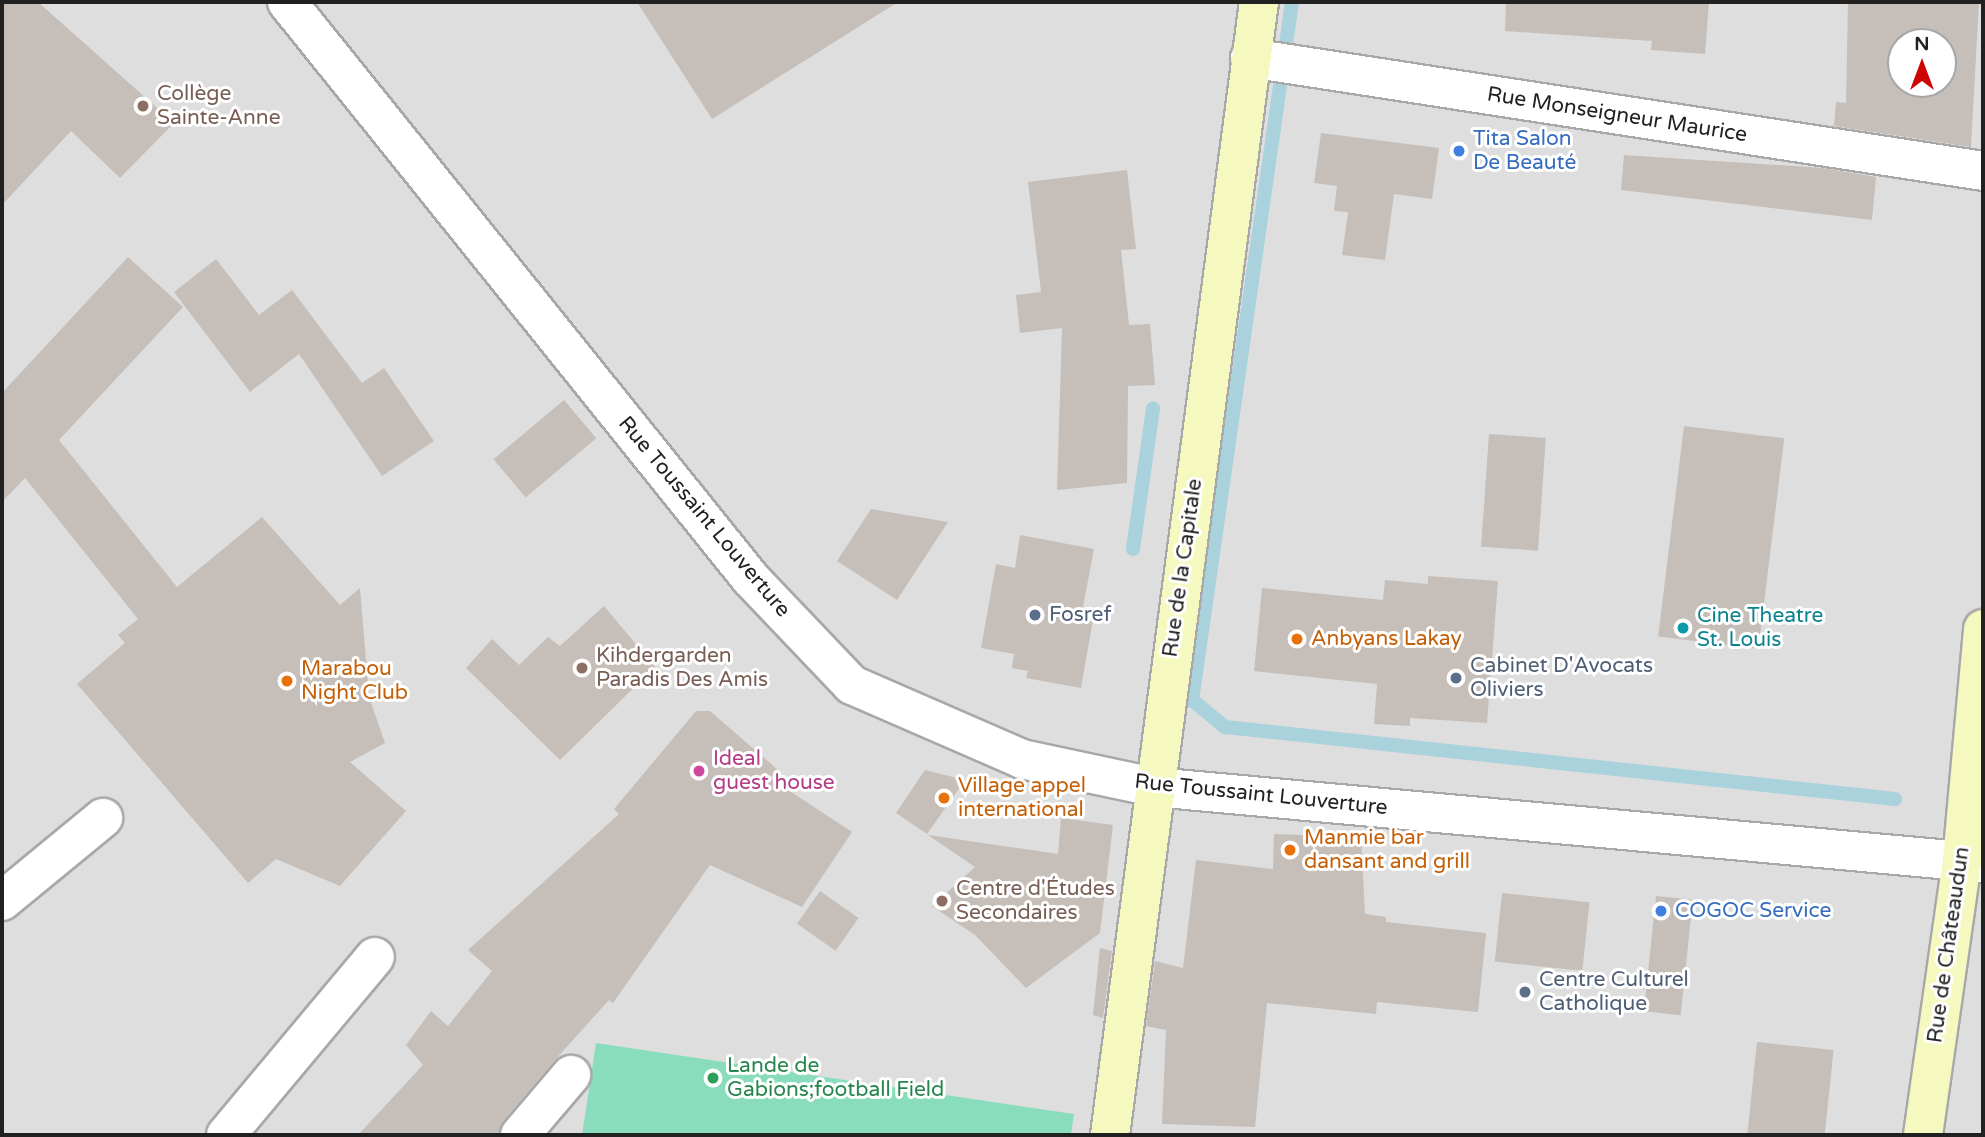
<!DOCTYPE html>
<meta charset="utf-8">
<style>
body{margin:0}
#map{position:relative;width:1985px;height:1137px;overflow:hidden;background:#f1eee8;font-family:"Varela Round",sans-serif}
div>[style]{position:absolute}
.residential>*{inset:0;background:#dfdede}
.pitch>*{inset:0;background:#89ddbd}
.stream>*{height:14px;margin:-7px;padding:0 7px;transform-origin:7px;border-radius:7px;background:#aad2dd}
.building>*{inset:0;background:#c6beb8;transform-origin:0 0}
.roads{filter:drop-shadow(2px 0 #a8a8a8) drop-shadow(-2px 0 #a8a8a8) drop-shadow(0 2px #a8a8a8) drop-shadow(0 -2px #a8a8a8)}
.street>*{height:38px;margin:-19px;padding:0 19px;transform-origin:19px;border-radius:19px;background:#fff}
.secondary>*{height:38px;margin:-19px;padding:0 19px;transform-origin:19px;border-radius:19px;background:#f5f8bf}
.dots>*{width:19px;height:19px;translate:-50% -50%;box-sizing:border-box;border:4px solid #fff;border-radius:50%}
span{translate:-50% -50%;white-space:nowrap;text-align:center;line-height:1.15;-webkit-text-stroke:6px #fff;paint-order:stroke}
.education-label{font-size:21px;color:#785e54}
.left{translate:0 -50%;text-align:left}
.street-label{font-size:21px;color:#212121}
.shop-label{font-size:21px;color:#366cbe}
.service-label{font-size:21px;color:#4e5e75}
.culture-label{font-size:21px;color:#0d838f}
.food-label{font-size:21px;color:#c56008}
.hotel-label{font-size:21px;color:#b23c85}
.leisure-label{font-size:21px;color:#27864d}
.frame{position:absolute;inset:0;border:4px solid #212121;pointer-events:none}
.north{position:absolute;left:1887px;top:28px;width:70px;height:70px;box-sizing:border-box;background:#fff;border:2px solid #a6a6a6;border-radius:50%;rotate:0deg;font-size:19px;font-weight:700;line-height:28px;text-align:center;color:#212121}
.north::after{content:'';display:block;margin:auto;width:24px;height:32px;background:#cd0605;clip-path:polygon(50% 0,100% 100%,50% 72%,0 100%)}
</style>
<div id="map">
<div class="residential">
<i style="clip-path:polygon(evenodd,2px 2px,1983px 2px,1983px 1135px,2px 1135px,2px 2px,1901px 42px,1943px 42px,1943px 84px,1901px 84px,1901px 42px)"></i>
</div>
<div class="pitch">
<i style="clip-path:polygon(596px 1043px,1074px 1114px,1071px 1135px,582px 1135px)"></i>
</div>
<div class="stream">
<i style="left:1292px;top:2px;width:705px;rotate:98.15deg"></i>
<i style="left:1192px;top:700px;width:43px;rotate:39.3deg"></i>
<i style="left:1225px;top:727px;width:674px;rotate:6.13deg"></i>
<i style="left:1133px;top:549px;width:142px;rotate:-81.9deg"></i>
</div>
<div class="building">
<i style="clip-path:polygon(2px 2px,38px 2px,174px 123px,120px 178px,71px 131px,2px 205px)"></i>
<i style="clip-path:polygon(637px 2px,898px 2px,712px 119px)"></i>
<i style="clip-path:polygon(1506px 2px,1709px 2px,1705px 54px,1651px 50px,1652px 41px,1505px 31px)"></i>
<i style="clip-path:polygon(evenodd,1848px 2px,1979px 2px,1971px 147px,1834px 126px,1836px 102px,1846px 103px,1848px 2px,1901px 42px,1943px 42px,1943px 84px,1901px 84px,1901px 42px)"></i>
<i style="clip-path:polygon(1321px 133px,1439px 148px,1432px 199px,1394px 194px,1385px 260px,1342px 255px,1348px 212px,1334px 211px,1337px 186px,1314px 183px)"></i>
<i style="clip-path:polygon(1624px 155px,1823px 168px,1876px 177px,1872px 220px,1621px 190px)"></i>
<i style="clip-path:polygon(1127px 170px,1136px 249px,1121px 250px,1129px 325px,1150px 324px,1155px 385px,1128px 386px,1127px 483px,1057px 490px,1062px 328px,1020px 333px,1016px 295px,1041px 292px,1028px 182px)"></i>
<i style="clip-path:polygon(128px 257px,183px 307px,59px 440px,177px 587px,262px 517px,340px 605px,360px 588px,369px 697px,385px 743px,350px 762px,406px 811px,340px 886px,276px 859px,248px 883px,77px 684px,125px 643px,118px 635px,138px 619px,25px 478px,2px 502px,2px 393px)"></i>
<i style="clip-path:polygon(216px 259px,259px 315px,292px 290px,362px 383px,384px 368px,434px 441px,382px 476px,299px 354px,250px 392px,174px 292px)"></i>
<i style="left:564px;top:400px;width:50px;height:92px;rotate:50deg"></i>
<i style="left:1684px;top:426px;width:101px;height:212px;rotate:7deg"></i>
<i style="left:1489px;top:434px;width:57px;height:113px;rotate:4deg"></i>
<i style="clip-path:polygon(871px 509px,948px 522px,897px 600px,837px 561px)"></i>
<i style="clip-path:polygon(1020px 535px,1094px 549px,1082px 612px,1094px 614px,1081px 688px,1026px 678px,1028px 671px,1012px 668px,1014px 654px,981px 648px,996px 564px,1015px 568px)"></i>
<i style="clip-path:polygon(1428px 576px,1498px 581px,1487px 723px,1410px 718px,1410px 726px,1374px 724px,1377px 684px,1254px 671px,1262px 588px,1383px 600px,1385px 580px,1428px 584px)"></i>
<i style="clip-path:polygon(604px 606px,655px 667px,560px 760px,466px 668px,492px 639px,519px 665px,548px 637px,560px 646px)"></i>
<i style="clip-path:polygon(696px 711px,710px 711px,777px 769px,770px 778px,852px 832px,802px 907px,710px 865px,613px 1003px,609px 1000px,554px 1061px,503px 1121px,498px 1135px,358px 1135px,423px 1065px,406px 1045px,431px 1011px,448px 1026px,492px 971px,468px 950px,619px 814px,614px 809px)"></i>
<i style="clip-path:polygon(925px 770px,965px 780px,927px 834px,896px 813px)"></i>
<i style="clip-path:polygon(1061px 818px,1113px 825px,1100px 933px,1026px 988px,975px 935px,932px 906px,975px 867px,928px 835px,1058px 854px)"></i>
<i style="clip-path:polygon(1274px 834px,1361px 837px,1365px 914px,1386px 917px,1386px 922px,1486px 933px,1478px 1012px,1377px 1002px,1376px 1014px,1267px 1003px,1255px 1127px,1162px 1124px,1166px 1030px,1146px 1026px,1155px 961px,1183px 968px,1196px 860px,1273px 869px)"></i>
<i style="left:820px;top:891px;width:47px;height:40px;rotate:35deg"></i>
<i style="left:1502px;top:893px;width:88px;height:69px;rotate:6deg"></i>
<i style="left:1656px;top:896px;width:37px;height:116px;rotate:6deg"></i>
<i style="clip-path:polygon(1100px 948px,1112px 951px,1103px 1018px,1093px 1015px)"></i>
<i style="left:1757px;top:1042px;width:77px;height:94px;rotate:6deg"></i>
</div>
<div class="roads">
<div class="street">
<i style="left:287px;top:2px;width:740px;rotate:51.2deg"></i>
<i style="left:751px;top:579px;width:146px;rotate:46.4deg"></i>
<i style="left:852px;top:685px;width:185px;rotate:23.5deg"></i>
<i style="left:1022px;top:759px;width:135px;rotate:12deg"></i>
<i style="left:1154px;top:787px;width:832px;rotate:5.24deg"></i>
<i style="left:1250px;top:58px;width:742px;rotate:8.76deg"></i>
<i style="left:2px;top:901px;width:131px;rotate:-39.4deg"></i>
<i style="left:226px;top:1135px;width:232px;rotate:-50.1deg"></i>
<i style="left:520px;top:1135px;width:79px;rotate:-49.6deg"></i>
</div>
<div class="secondary">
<i style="left:1110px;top:1135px;width:1143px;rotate:-82.51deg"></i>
<i style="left:1923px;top:1135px;width:277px;rotate:-81.9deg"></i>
<i style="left:1962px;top:861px;width:233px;rotate:-84.8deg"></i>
</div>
</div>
<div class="dots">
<i style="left:143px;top:106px;background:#8d6e63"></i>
<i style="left:1459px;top:151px;background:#3f7fe0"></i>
<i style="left:1035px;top:615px;background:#5c6f8a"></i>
<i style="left:1683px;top:628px;background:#0f9aa8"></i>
<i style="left:1297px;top:639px;background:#e8710a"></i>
<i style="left:582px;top:668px;background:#8d6e63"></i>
<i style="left:1456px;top:678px;background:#5c6f8a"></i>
<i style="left:287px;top:681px;background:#e8710a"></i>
<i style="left:699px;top:771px;background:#d1479c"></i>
<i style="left:944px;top:798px;background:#e8710a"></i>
<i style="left:1290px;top:850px;background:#e8710a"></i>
<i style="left:942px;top:901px;background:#8d6e63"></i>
<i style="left:1661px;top:911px;background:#3f7fe0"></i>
<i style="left:1525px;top:992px;background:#5c6f8a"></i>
<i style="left:713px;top:1078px;background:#2e9e5b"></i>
</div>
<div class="education-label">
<span class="left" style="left:157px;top:106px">Collège<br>Sainte-Anne</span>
<span class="left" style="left:596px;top:668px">Kihdergarden<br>Paradis Des Amis</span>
<span class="left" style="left:956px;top:901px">Centre d'Études<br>Secondaires</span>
</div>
<div class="street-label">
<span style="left:1617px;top:115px;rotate:9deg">Rue Monseigneur Maurice</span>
<span style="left:704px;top:517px;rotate:50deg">Rue Toussaint Louverture</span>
<span style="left:1183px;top:568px;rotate:-82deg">Rue de la Capitale</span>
<span style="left:1261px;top:795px;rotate:6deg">Rue Toussaint Louverture</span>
<span style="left:1949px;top:945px;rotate:-82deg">Rue de Châteaudun</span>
</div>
<div class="shop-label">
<span class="left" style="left:1473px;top:151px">Tita Salon<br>De Beauté</span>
<span class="left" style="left:1675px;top:911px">COGOC Service</span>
</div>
<div class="service-label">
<span class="left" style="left:1049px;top:615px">Fosref</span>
<span class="left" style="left:1470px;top:678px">Cabinet D'Avocats<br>Oliviers</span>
<span class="left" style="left:1539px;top:992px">Centre Culturel<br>Catholique</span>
</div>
<div class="culture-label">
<span class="left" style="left:1697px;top:628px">Cine Theatre<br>St. Louis</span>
</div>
<div class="food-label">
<span class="left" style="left:1311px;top:639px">Anbyans Lakay</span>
<span class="left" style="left:301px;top:681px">Marabou<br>Night Club</span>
<span class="left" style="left:958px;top:798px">Village appel<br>international</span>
<span class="left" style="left:1304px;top:850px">Manmie bar<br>dansant and grill</span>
</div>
<div class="hotel-label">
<span class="left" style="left:713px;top:771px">Ideal<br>guest house</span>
</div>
<div class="leisure-label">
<span class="left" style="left:727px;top:1078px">Lande de<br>Gabions;football Field</span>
</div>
<div class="frame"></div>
<div class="north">N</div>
</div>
